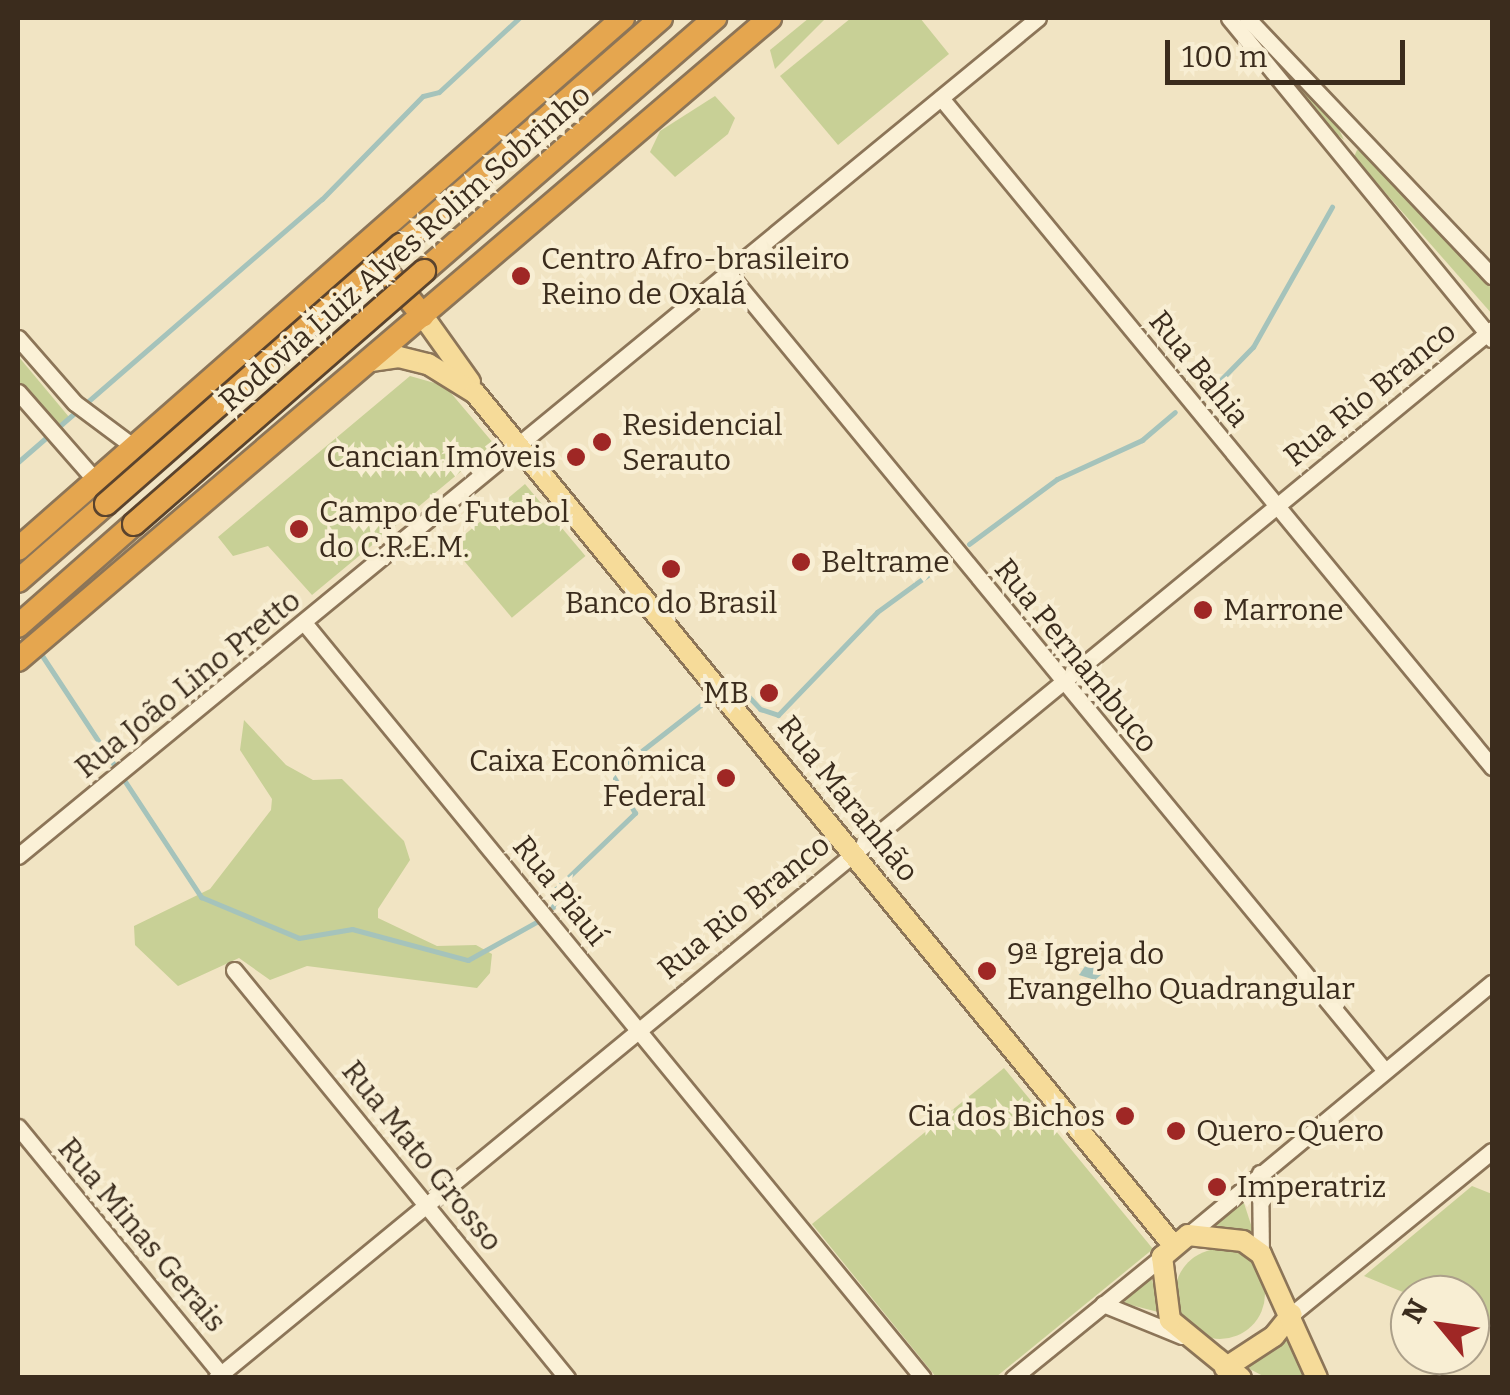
<!DOCTYPE html>
<meta charset="utf-8">
<style>
body{margin:0}
#map{position:relative;width:1510px;height:1395px;overflow:hidden;background:#f1e4c3;font-family:Bitter,serif}
div>[style]{position:absolute}
.green>*{inset:0;background:#c8d096;transform-origin:0 0}
.round{border-radius:50%}
.water>*{inset:0;background:#a5c3bb}
.stream>*{height:5px;margin:-2.5px;padding:0 2.5px;transform-origin:2.5px;border-radius:2.5px;background:#a5c3bb}
.roads{filter:drop-shadow(2px 0 #8c7558) drop-shadow(-2px 0 #8c7558) drop-shadow(0 2px #8c7558) drop-shadow(0 -2px #8c7558)}
.minor>*{height:15px;margin:-7.5px;padding:0 7.5px;transform-origin:7.5px;border-radius:7.5px;background:#fbf1d7}
.major>*{height:20px;margin:-10px;padding:0 10px;transform-origin:10px;border-radius:10px;background:#f6db99}
.highway>*{height:22px;margin:-11px;padding:0 11px;transform-origin:11px;border-radius:11px;background:#e5a64f}
.bridges{filter:drop-shadow(2px 0 #5a432d) drop-shadow(-2px 0 #5a432d) drop-shadow(0 2px #5a432d) drop-shadow(0 -2px #5a432d)}
.highway-bridge>*{height:22px;margin:-11px;padding:0 11px;transform-origin:11px;border-radius:11px;background:#e5a64f}
.dots>*{width:28px;height:28px;translate:-50% -50%;box-sizing:border-box;border:5px solid #f8eed3;border-radius:50%}
span{translate:-50% -50%;white-space:nowrap;text-align:center;line-height:1.15;-webkit-text-stroke:8px #f8eed3;paint-order:stroke}
.street-label{font-size:30px;color:#3b2c1d}
.poi-label{font-size:30px;color:#3b2c1d}
.left{translate:0 -50%;text-align:left}
.right{translate:-100% -50%;text-align:right}
.frame{position:absolute;inset:0;border:20px solid #3b2c1d;pointer-events:none}
.north{position:absolute;left:1390px;top:1275px;width:100px;height:100px;box-sizing:border-box;background:#f8eed3;border:2px solid #aca08a;border-radius:50%;rotate:299deg;font-size:28px;font-weight:700;line-height:40px;text-align:center;color:#3b2c1d}
.north::after{content:'';display:block;margin:auto;width:35px;height:45px;background:#9f2725;clip-path:polygon(50% 0,100% 100%,50% 72%,0 100%)}
.scale{position:absolute;left:1165px;top:40px;width:240px;height:45px;box-sizing:border-box;border:5px solid #3b2c1d;border-top:0;padding-left:12px;font-size:30px;line-height:35px;white-space:nowrap;color:#3b2c1d;-webkit-text-stroke:8px #f8eed3;paint-order:stroke}
</style>
<div id="map">
<div class="green">
<i style="clip-path:polygon(809px 18px,826px 18px,775px 69px,770px 50px)"></i>
<i style="clip-path:polygon(851px 18px,920px 18px,949px 54px,838px 145px,780px 76px)"></i>
<i style="clip-path:polygon(1289px 76px,1336px 123px,1344px 140px,1322px 122px)"></i>
<i style="clip-path:polygon(715px 96px,735px 118px,728px 134px,675px 177px,650px 152px,660px 131px)"></i>
<i style="clip-path:polygon(1357px 150px,1366px 151px,1492px 289px,1492px 314px,1354px 157px)"></i>
<i style="clip-path:polygon(18px 356px,69px 417px,57px 428px,18px 382px)"></i>
<i style="clip-path:polygon(410px 376px,445px 386px,494px 444px,312px 595px,268px 546px,233px 556px,218px 537px)"></i>
<i style="left:525px;top:484px;width:94px;height:96px;rotate:50deg"></i>
<i style="clip-path:polygon(244px 720px,286px 765px,313px 780px,342px 779px,404px 841px,410px 860px,378px 909px,378px 918px,437px 946px,476px 945px,492px 954px,490px 973px,477px 988px,307px 966px,270px 980px,239px 958px,178px 986px,135px 945px,134px 926px,210px 889px,271px 810px,272px 799px,240px 750px)"></i>
<i style="clip-path:polygon(1004px 1068px,1153px 1249px,996px 1377px,936px 1377px,812px 1224px)"></i>
<i style="clip-path:polygon(1472px 1186px,1492px 1194px,1492px 1329px,1470px 1320px,1470px 1295px,1410px 1295px,1364px 1276px)"></i>
<i style="clip-path:polygon(1242px 1197px,1256px 1240px,1210px 1223px)"></i>
<i class="round" style="left:1175px;top:1249px;width:90px;height:90px"></i>
<i style="clip-path:polygon(1151px 1277px,1162px 1313px,1123px 1303px)"></i>
<i style="clip-path:polygon(1286px 1334px,1304px 1377px,1265px 1377px,1246px 1367px)"></i>
</div>
<div class="water">
<i style="clip-path:polygon(1107px 957px,1108px 969px,1095px 980px,1079px 975px,1090px 959px)"></i>
</div>
<div class="stream">
<i style="left:1202px;top:399px;width:73px;rotate:-45.6deg"></i>
<i style="left:1253px;top:347px;width:161px;rotate:-60.6deg"></i>
<i style="left:18px;top:462px;width:402px;rotate:-40.9deg"></i>
<i style="left:322px;top:199px;width:144px;rotate:-45.6deg"></i>
<i style="left:423px;top:96px;width:16px;rotate:-14deg"></i>
<i style="left:439px;top:92px;width:109px;rotate:-42.8deg"></i>
<i style="left:969px;top:544px;width:109px;rotate:-36.5deg"></i>
<i style="left:1057px;top:479px;width:94px;rotate:-24.6deg"></i>
<i style="left:1142px;top:440px;width:43px;rotate:-40.3deg"></i>
<i style="left:39px;top:651px;width:295px;rotate:56.6deg"></i>
<i style="left:201px;top:897px;width:106px;rotate:22.7deg"></i>
<i style="left:299px;top:938px;width:54px;rotate:-9.6deg"></i>
<i style="left:352px;top:929px;width:120px;rotate:15deg"></i>
<i style="left:468px;top:960px;width:82px;rotate:-29.1deg"></i>
<i style="left:736px;top:683px;width:35px;rotate:47deg"></i>
<i style="left:760px;top:709px;width:19px;rotate:18deg"></i>
<i style="left:778px;top:715px;width:143px;rotate:-46.1deg"></i>
<i style="left:877px;top:612px;width:87px;rotate:-36.1deg"></i>
<i style="left:553px;top:907px;width:18px;rotate:-81deg"></i>
<i style="left:556px;top:889px;width:110px;rotate:-43.9deg"></i>
<i style="left:635px;top:813px;width:45px;rotate:-120.5deg"></i>
<i style="left:612px;top:774px;width:114px;rotate:-37.9deg"></i>
</div>
<div class="roads">
<div class="minor">
<i style="left:1229px;top:18px;width:415px;rotate:50.7deg"></i>
<i style="left:1247px;top:18px;width:356px;rotate:46.5deg"></i>
<i style="left:941px;top:98px;width:867px;rotate:50.52deg"></i>
<i style="left:729px;top:274px;width:1032px;rotate:50.54deg"></i>
<i style="left:18px;top:338px;width:86px;rotate:48.8deg"></i>
<i style="left:75px;top:403px;width:74px;rotate:36.7deg"></i>
<i style="left:18px;top:392px;width:118px;rotate:48.8deg"></i>
<i style="left:306px;top:625px;width:973px;rotate:50.67deg"></i>
<i style="left:18px;top:856px;width:1320px;rotate:-39.41deg"></i>
<i style="left:234px;top:970px;width:527px;rotate:50.78deg"></i>
<i style="left:18px;top:1127px;width:325px;rotate:50.6deg"></i>
<i style="left:1260px;top:1173px;width:81px;rotate:89.3deg"></i>
<i style="left:1188px;top:1235px;width:395px;rotate:-39.7deg"></i>
<i style="left:1103px;top:1304px;width:85px;rotate:22.1deg"></i>
<i style="left:1292px;top:1314px;width:258px;rotate:-39.2deg"></i>
<i style="left:216px;top:1378px;width:1652px;rotate:-39.42deg"></i>
<i style="left:1013px;top:1378px;width:192px;rotate:-39.1deg"></i>
</div>
<div class="major">
<i style="left:423px;top:316px;width:81px;rotate:54.5deg"></i>
<i style="left:371px;top:361px;width:28px;rotate:-8deg"></i>
<i style="left:399px;top:357px;width:30px;rotate:14deg"></i>
<i style="left:428px;top:364px;width:55px;rotate:31.7deg"></i>
<i style="left:475px;top:393px;width:1101px;rotate:50.67deg"></i>
<i style="left:1225px;top:1368px;width:59px;rotate:-33.1deg"></i>
<i style="left:1274px;top:1336px;width:28px;rotate:-51deg"></i>
<i style="left:1241px;top:1378px;width:92px;rotate:-140.8deg"></i>
<i style="left:1170px;top:1320px;width:64px;rotate:-97.2deg"></i>
<i style="left:1162px;top:1257px;width:34px;rotate:-40deg"></i>
<i style="left:1188px;top:1235px;width:55px;rotate:6.2deg"></i>
<i style="left:1243px;top:1241px;width:22px;rotate:36deg"></i>
<i style="left:1261px;top:1254px;width:136px;rotate:65.7deg"></i>
</div>
<div class="highway">
<i style="left:401px;top:245px;width:345px;rotate:-41.1deg"></i>
<i style="left:369px;top:250px;width:85px;rotate:50.7deg"></i>
<i style="left:424px;top:271px;width:386px;rotate:-41deg"></i>
<i style="left:18px;top:549px;width:805px;rotate:-41.27deg"></i>
<i style="left:18px;top:581px;width:117px;rotate:-41.2deg"></i>
<i style="left:18px;top:626px;width:154px;rotate:-41.3deg"></i>
<i style="left:18px;top:660px;width:989px;rotate:-40.49deg"></i>
</div>
</div>
<div class="bridges">
<div class="highway-bridge">
<i style="left:106px;top:504px;width:393px;rotate:-41.3deg"></i>
<i style="left:134px;top:524px;width:385px;rotate:-41.1deg"></i>
</div>
</div>
<div class="dots">
<i style="left:521px;top:276px;background:#9f2725"></i>
<i style="left:602px;top:442px;background:#9f2725"></i>
<i style="left:576px;top:457px;background:#9f2725"></i>
<i style="left:299px;top:529px;background:#9f2725"></i>
<i style="left:801px;top:562px;background:#9f2725"></i>
<i style="left:671px;top:569px;background:#9f2725"></i>
<i style="left:1203px;top:610px;background:#9f2725"></i>
<i style="left:769px;top:693px;background:#9f2725"></i>
<i style="left:726px;top:778px;background:#9f2725"></i>
<i style="left:987px;top:971px;background:#9f2725"></i>
<i style="left:1125px;top:1116px;background:#9f2725"></i>
<i style="left:1176px;top:1131px;background:#9f2725"></i>
<i style="left:1217px;top:1187px;background:#9f2725"></i>
</div>
<div class="street-label">
<span style="left:405px;top:248px;rotate:-41deg">Rodovia Luiz Alves Rolim Sobrinho</span>
<span style="left:1199px;top:369px;rotate:51deg">Rua Bahia</span>
<span style="left:1370px;top:394px;rotate:-39deg">Rua Rio Branco</span>
<span style="left:1076px;top:656px;rotate:51deg">Rua Pernambuco</span>
<span style="left:188px;top:684px;rotate:-39deg">Rua João Lino Pretto</span>
<span style="left:848px;top:799px;rotate:51deg">Rua Maranhão</span>
<span style="left:560px;top:891px;rotate:51deg">Rua Piauí</span>
<span style="left:744px;top:907px;rotate:-39deg">Rua Rio Branco</span>
<span style="left:422px;top:1156px;rotate:51deg">Rua Mato Grosso</span>
<span style="left:142px;top:1235px;rotate:50deg">Rua Minas Gerais</span>
</div>
<div class="poi-label">
<span class="left" style="left:541px;top:276px">Centro Afro-brasileiro<br>Reino de Oxalá</span>
<span class="left" style="left:622px;top:442px">Residencial<br>Serauto</span>
<span class="right" style="left:556px;top:457px">Cancian Imóveis</span>
<span class="left" style="left:319px;top:529px">Campo de Futebol<br>do C.R.E.M.</span>
<span class="left" style="left:821px;top:562px">Beltrame</span>
<span style="left:671px;top:603px">Banco do Brasil</span>
<span class="left" style="left:1223px;top:610px">Marrone</span>
<span class="right" style="left:749px;top:693px">MB</span>
<span class="right" style="left:706px;top:778px">Caixa Econômica<br>Federal</span>
<span class="left" style="left:1007px;top:971px">9ª Igreja do<br>Evangelho Quadrangular</span>
<span class="right" style="left:1105px;top:1116px">Cia dos Bichos</span>
<span class="left" style="left:1196px;top:1131px">Quero-Quero</span>
<span class="left" style="left:1237px;top:1187px">Imperatriz</span>
</div>
<div class="frame"></div>
<div class="north">N</div>
<div class="scale">100 m</div>
</div>
